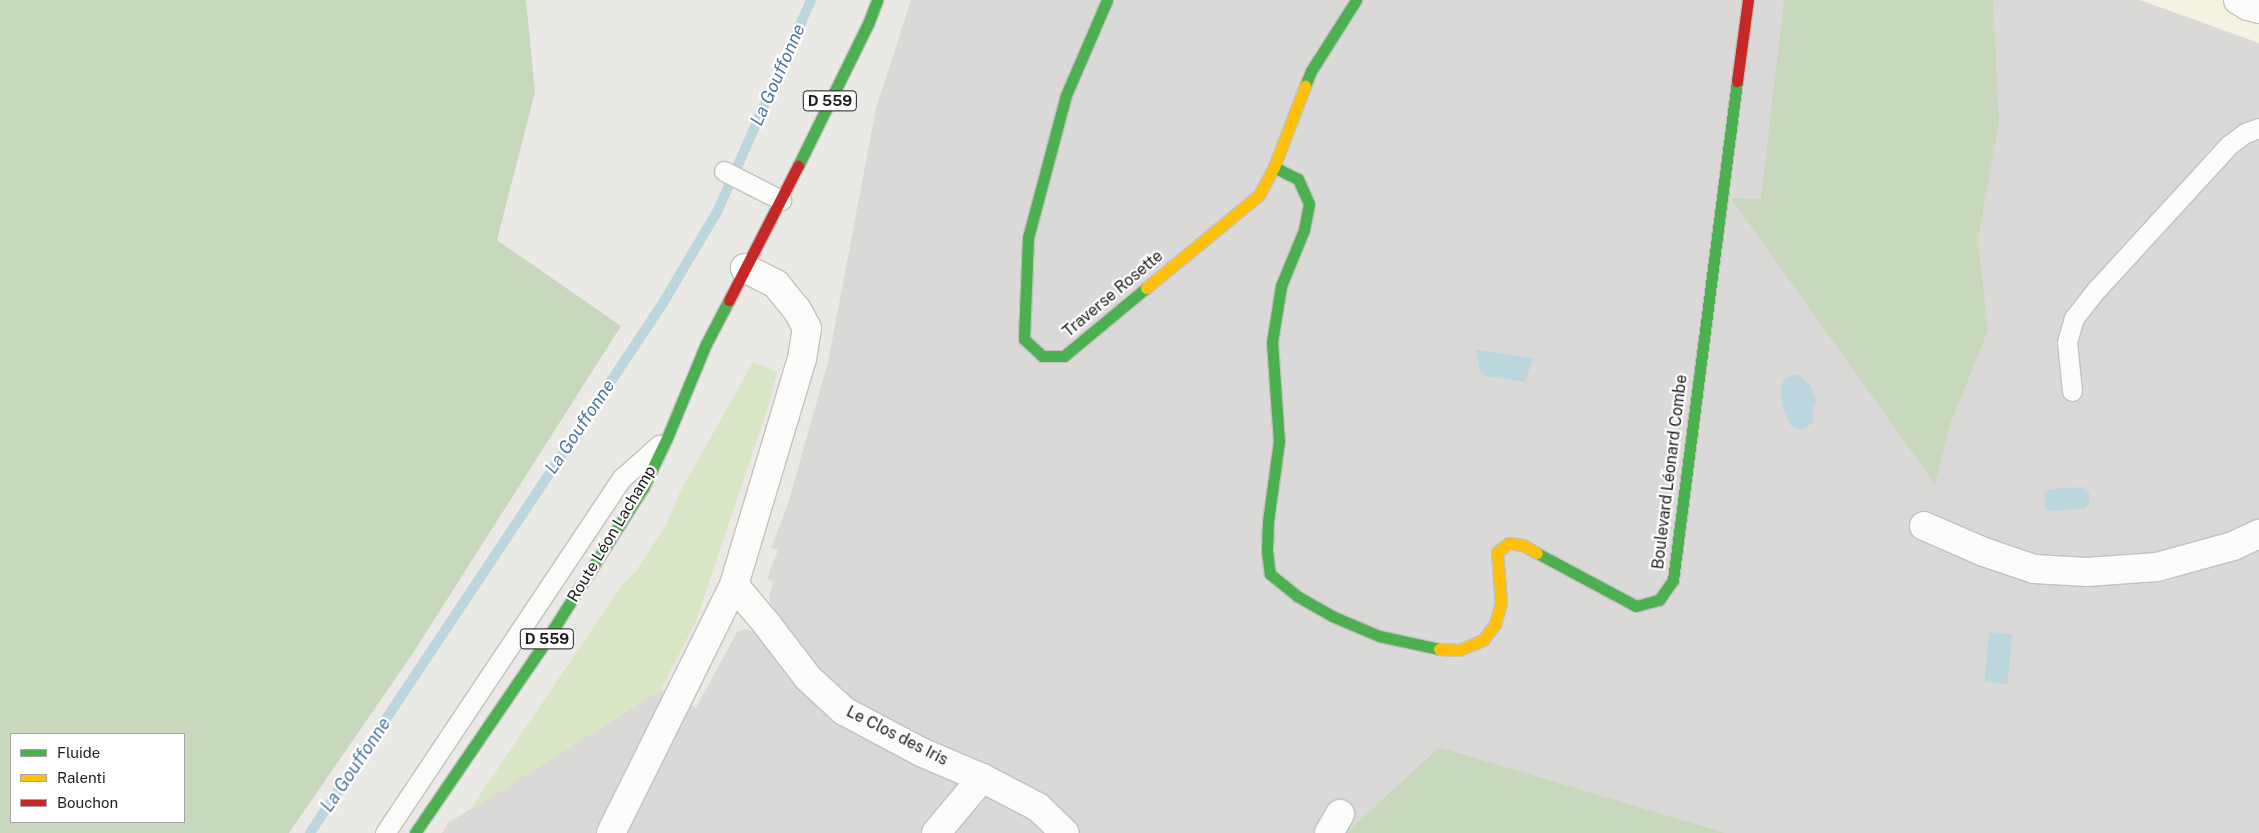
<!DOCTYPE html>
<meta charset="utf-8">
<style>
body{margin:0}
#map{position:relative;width:2259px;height:833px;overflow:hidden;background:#ebe9e5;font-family:"Public Sans",sans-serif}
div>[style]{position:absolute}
.residential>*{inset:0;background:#dad9d7}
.education>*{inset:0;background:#f4f3e1}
.grass>*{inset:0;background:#d8e6c6}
.forest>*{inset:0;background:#c7d8bc}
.water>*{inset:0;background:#bbd6dc;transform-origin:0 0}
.stream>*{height:10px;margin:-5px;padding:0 5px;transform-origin:5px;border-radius:5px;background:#bbd6dc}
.roads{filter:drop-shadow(1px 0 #c2c1c0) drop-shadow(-1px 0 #c2c1c0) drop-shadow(0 1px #c2c1c0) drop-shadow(0 -1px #c2c1c0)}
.lane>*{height:19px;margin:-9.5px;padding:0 9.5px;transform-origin:9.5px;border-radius:9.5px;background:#fcfcfb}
.street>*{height:28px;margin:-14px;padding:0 14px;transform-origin:14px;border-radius:14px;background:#fcfcfb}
.fast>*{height:11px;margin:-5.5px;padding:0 5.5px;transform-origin:5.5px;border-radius:5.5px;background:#4caf50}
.slow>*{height:11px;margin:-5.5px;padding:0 5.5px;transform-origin:5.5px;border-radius:5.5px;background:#ffc107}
.jam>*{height:11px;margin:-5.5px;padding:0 5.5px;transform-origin:5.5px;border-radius:5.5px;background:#c62828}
span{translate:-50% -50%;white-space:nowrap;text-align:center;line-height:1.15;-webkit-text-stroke:4.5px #fff;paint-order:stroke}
.shield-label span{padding:1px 4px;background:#fff;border:1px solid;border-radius:4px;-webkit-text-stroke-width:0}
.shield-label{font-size:15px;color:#1d1d1d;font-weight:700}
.street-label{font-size:16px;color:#1d1d1d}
.water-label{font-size:18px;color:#4e779e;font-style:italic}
.legend{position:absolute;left:10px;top:733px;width:175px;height:90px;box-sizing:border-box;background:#fff;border:1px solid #a5a5a5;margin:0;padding:6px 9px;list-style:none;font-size:15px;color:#1d1d1d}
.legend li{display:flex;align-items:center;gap:10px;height:25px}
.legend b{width:25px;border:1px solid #a5a5a5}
</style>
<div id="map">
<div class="residential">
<i style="clip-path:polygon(911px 0,2259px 0,2259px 833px,1726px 833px,1439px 747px,1346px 833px,442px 833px,448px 823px,661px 690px,696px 708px,737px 632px,745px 629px,755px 632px,777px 615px,771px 606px,769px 597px,773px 582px,767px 579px,778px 550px,771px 548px,787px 507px,828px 362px,876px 108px)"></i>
</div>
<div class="education">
<i style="clip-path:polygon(2140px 0,2259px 0,2259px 43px)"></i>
</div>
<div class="grass">
<i style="clip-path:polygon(753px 362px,777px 372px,769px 404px,696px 621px,661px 690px,469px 811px,622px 585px,636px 571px,666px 525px,680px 492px)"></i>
</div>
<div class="forest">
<i style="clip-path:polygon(evenodd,0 0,526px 0,535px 92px,497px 240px,621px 326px,413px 653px,289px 833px,0 833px,0 0,11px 734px,184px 734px,184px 822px,11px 822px,11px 734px)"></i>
<i style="clip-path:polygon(1784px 0,1993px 0,1999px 122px,1978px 239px,1988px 330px,1949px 427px,1935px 484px,1731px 198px,1761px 199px)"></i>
<i style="clip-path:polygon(1439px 747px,1726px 833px,1346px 833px)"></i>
</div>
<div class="water">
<i style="clip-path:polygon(1476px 350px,1533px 358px,1525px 382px,1481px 375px)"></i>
<i style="clip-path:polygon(1795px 374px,1800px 376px,1810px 385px,1816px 400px,1812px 414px,1813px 423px,1801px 430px,1791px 426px,1782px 405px,1781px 390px,1784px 379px)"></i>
<i style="clip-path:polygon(2084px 487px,2089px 492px,2089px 503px,2085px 508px,2051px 511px,2046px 509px,2044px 493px,2050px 489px)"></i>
<i style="left:1989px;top:632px;width:23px;height:50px;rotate:5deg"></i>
</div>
<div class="stream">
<i style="left:310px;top:833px;width:637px;rotate:-56.33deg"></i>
<i style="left:663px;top:303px;width:108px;rotate:-59.4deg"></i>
<i style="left:718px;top:210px;width:230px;rotate:-66.1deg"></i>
</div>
<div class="roads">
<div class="lane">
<i style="left:724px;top:171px;width:64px;rotate:27deg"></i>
<i style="left:2072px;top:391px;width:49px;rotate:-95.8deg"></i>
<i style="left:2067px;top:342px;width:25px;rotate:-74deg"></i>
<i style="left:2074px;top:318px;width:37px;rotate:-52deg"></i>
<i style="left:2097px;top:289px;width:195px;rotate:-47.5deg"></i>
<i style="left:2229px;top:145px;width:20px;rotate:-37deg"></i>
<i style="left:2245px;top:133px;width:15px;rotate:-20deg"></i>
<i style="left:385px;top:833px;width:427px;rotate:-56.3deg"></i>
<i style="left:622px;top:478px;width:50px;rotate:-41.7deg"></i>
</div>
<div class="street">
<i style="left:2238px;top:0;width:12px;rotate:31deg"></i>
<i style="left:2248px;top:6px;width:11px;rotate:15deg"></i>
<i style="left:1924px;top:526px;width:65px;rotate:23.4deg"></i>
<i style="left:1984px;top:552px;width:53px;rotate:18.8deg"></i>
<i style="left:2034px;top:569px;width:53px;rotate:3.2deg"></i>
<i style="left:2087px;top:572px;width:70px;rotate:-4.1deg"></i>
<i style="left:2157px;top:567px;width:79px;rotate:-15.4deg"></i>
<i style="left:2233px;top:546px;width:29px;rotate:-25deg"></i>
<i style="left:734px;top:585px;width:50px;rotate:49.9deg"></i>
<i style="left:766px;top:623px;width:69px;rotate:52.6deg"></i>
<i style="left:808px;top:678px;width:49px;rotate:42.5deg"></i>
<i style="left:844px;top:711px;width:87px;rotate:28deg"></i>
<i style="left:921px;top:752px;width:66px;rotate:23.1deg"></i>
<i style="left:982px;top:778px;width:63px;rotate:27.4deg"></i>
<i style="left:1038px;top:807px;width:37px;rotate:44deg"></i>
<i style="left:611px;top:833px;width:277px;rotate:-63.6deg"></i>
<i style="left:734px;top:585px;width:236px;rotate:-73.3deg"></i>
<i style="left:802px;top:359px;width:31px;rotate:-81deg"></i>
<i style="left:807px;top:328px;width:21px;rotate:-119deg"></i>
<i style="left:797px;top:310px;width:33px;rotate:-129deg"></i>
<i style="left:776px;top:284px;width:35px;rotate:-153deg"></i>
<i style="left:936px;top:833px;width:72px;rotate:-50.1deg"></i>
<i style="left:1329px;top:833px;width:22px;rotate:-60deg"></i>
</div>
<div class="fast">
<i style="left:1107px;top:0;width:103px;rotate:113.3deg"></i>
<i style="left:1066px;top:95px;width:148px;rotate:104.9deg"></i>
<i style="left:1028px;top:238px;width:101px;rotate:92.3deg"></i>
<i style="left:1024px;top:339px;width:25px;rotate:43deg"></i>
<i style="left:1042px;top:356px;width:22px"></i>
<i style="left:1064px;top:356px;width:107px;rotate:-39.7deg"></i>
<i style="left:1305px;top:86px;width:16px;rotate:-68deg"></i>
<i style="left:1311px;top:71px;width:84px;rotate:-57.6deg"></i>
<i style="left:798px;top:166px;width:158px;rotate:-63.8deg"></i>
<i style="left:868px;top:24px;width:26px;rotate:-69deg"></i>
<i style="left:1274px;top:167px;width:27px;rotate:27deg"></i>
<i style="left:1298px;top:179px;width:27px;rotate:66deg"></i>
<i style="left:1309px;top:204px;width:26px;rotate:101deg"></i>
<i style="left:1304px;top:230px;width:61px;rotate:112.3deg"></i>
<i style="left:1281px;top:286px;width:57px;rotate:99.1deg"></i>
<i style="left:1272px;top:342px;width:99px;rotate:86deg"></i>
<i style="left:1279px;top:441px;width:81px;rotate:97.8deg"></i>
<i style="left:1268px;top:521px;width:30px;rotate:92deg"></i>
<i style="left:1267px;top:551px;width:23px;rotate:83deg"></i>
<i style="left:1270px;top:574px;width:35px;rotate:39deg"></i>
<i style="left:1297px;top:596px;width:40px;rotate:29.7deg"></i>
<i style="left:1332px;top:616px;width:51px;rotate:23.1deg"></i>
<i style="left:1379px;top:636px;width:61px;rotate:12.2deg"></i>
<i style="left:1537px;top:553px;width:112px;rotate:28.2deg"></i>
<i style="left:1636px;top:606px;width:24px;rotate:-15deg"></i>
<i style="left:1659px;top:600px;width:24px;rotate:-55deg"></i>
<i style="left:1673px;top:580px;width:503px;rotate:-82.69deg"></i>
<i style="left:415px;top:833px;width:222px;rotate:-55.7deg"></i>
<i style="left:540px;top:650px;width:192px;rotate:-57.6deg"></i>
<i style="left:643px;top:488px;width:55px;rotate:-64.4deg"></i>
<i style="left:667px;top:438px;width:102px;rotate:-67.5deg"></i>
<i style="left:706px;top:344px;width:50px;rotate:-62.4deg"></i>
</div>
<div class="slow">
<i style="left:1146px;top:288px;width:146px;rotate:-39.5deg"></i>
<i style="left:1259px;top:195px;width:32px;rotate:-62deg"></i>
<i style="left:1274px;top:167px;width:87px;rotate:-69.1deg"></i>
<i style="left:1439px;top:649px;width:20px;rotate:3deg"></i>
<i style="left:1459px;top:650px;width:26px;rotate:-23deg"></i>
<i style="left:1483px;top:640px;width:20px;rotate:-53deg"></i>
<i style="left:1495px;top:624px;width:22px;rotate:-74deg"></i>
<i style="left:1501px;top:603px;width:51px;rotate:-94.5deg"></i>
<i style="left:1497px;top:552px;width:15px;rotate:-37deg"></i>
<i style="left:1509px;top:543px;width:14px;rotate:8deg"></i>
<i style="left:1523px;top:545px;width:16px;rotate:30deg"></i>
</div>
<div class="jam">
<i style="left:1737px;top:81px;width:82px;rotate:-82.3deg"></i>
<i style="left:729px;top:300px;width:151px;rotate:-62.8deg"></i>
</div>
</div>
<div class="shield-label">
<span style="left:830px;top:101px">D 559</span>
<span style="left:547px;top:639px">D 559</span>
</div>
<div class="street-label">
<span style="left:1113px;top:294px;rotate:-40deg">Traverse Rosette</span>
<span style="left:1670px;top:472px;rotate:-83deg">Boulevard Léonard Combe</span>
<span style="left:612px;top:534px;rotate:-59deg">Route Léon Lachamp</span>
<span style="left:897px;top:736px;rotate:27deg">Le Clos des Iris</span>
</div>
<div class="water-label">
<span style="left:778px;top:75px;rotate:-66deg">La Gouffonne</span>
<span style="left:580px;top:427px;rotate:-56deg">La Gouffonne</span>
<span style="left:356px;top:765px;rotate:-56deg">La Gouffonne</span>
</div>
<ul class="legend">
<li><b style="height:6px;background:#4caf50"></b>Fluide</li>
<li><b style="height:6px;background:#ffc107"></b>Ralenti</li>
<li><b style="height:6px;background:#c62828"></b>Bouchon</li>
</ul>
</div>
